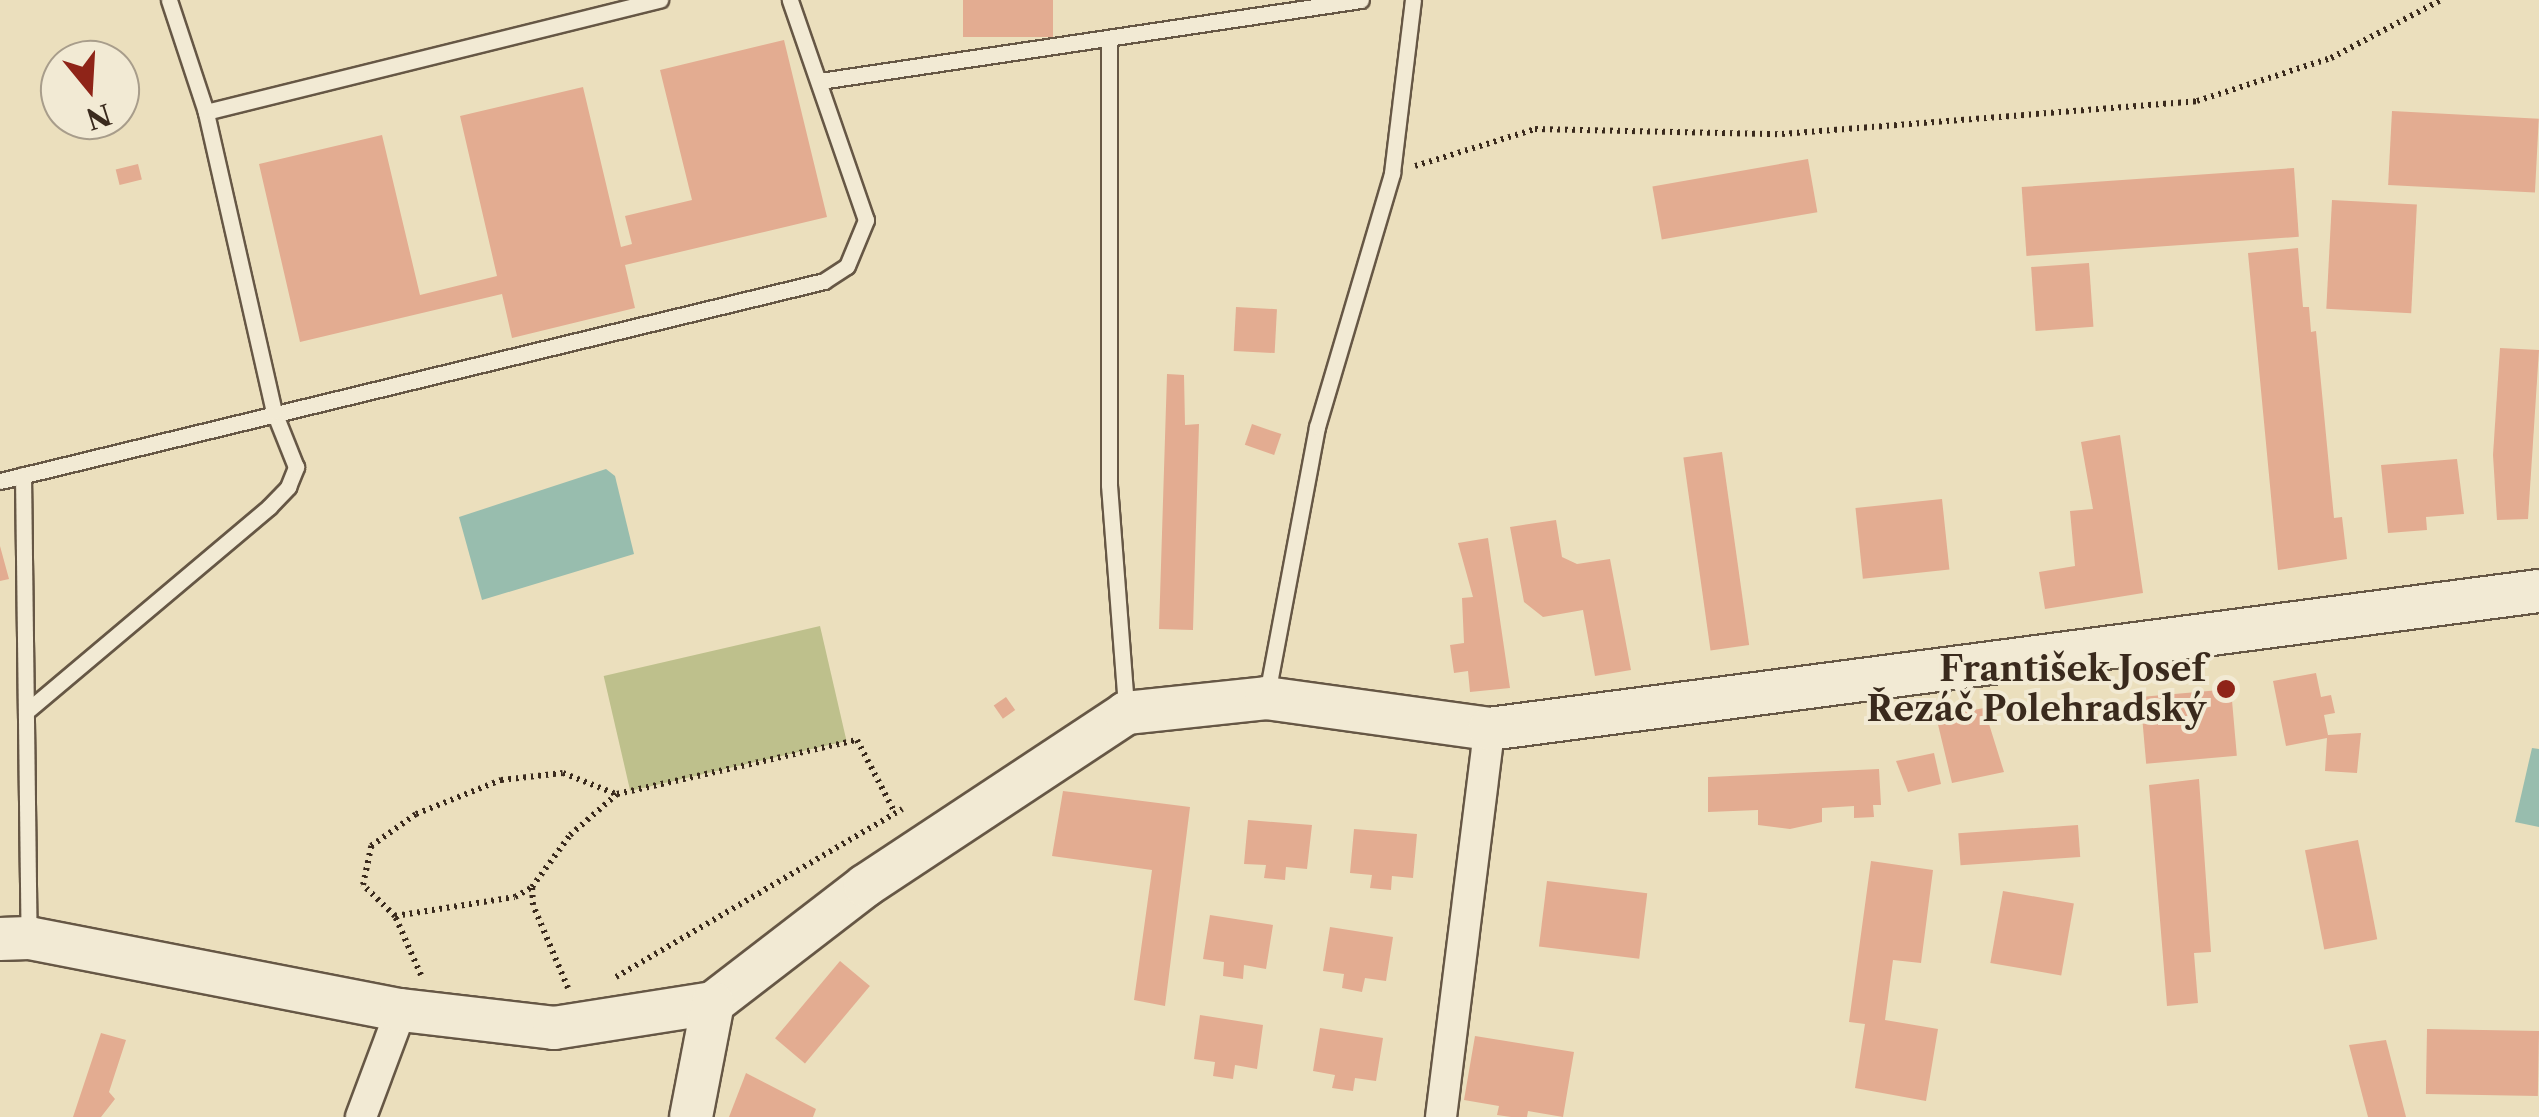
<!DOCTYPE html>
<meta charset="utf-8">
<style>
body{margin:0}
#map{position:relative;width:2539px;height:1117px;overflow:hidden;background:#ebdfbd;font-family:"Libre Caslon Text",serif}
div>[style]{position:absolute}
.green>*{inset:0;background:#bec08c;transform-origin:0 0}
.water>*{inset:0;background:#98bdae}
.building>*{inset:0;background:#e3ac91;transform-origin:0 0}
.path>*{height:6px;margin-top:-3px;transform-origin:0;background:repeating-linear-gradient(90deg,#3a2a1d 0 2.5px,transparent 0 7.5px)}
.roads{filter:drop-shadow(2px 0 #665745) drop-shadow(-2px 0 #665745) drop-shadow(0 2px #665745) drop-shadow(0 -2px #665745)}
.lane>*{height:15px;margin:-7.5px;padding:0 7.5px;transform-origin:7.5px;border-radius:7.5px;background:#f2ead4}
.street>*{height:30px;margin:-15px;padding:0 15px;transform-origin:15px;border-radius:15px;background:#f2ead4}
.secondary>*{height:42px;margin:-21px;padding:0 21px;transform-origin:21px;border-radius:21px;background:#f2ead4}
.dots>*{width:28px;height:28px;translate:-50% -50%;box-sizing:border-box;border:5px solid #f2ead4;border-radius:50%}
span{translate:-50% -50%;white-space:nowrap;text-align:center;line-height:1.15;-webkit-text-stroke:8px #f2ead4;paint-order:stroke}
.poi-label{font-size:35px;color:#3a2a1d;font-weight:700}
.right{translate:-100% -50%;text-align:right}
.north{position:absolute;left:40px;top:40px;width:100px;height:100px;box-sizing:border-box;background:#f2ead4;border:2px solid #a89d8b;border-radius:50%;rotate:162deg;font-size:28px;font-weight:700;line-height:40px;text-align:center;color:#3a2a1d}
.north::after{content:'';display:block;margin:auto;width:35px;height:45px;background:#8f2418;clip-path:polygon(50% 0,100% 100%,50% 72%,0 100%)}
</style>
<div id="map">
<div class="green">
<i style="left:820px;top:626px;width:118px;height:222px;rotate:77deg"></i>
</div>
<div class="water">
<i style="clip-path:polygon(606px 469px,615px 476px,634px 554px,482px 600px,459px 517px)"></i>
<i style="clip-path:polygon(2532px 748px,2539px 749px,2539px 827px,2515px 822px)"></i>
</div>
<div class="building">
<i style="left:963px;top:0;width:90px;height:37px"></i>
<i style="clip-path:polygon(784px 40px,827px 217px,625px 265px,635px 308px,512px 338px,502px 294px,300px 342px,259px 164px,382px 135px,420px 295px,497px 276px,460px 116px,583px 87px,621px 247px,632px 244px,625px 216px,692px 200px,660px 70px)"></i>
<i style="left:2392px;top:111px;width:147px;height:74px;rotate:3deg"></i>
<i style="left:1808px;top:159px;width:54px;height:158px;rotate:80deg"></i>
<i style="left:138px;top:164px;width:16px;height:23px;rotate:76deg"></i>
<i style="left:2294px;top:168px;width:69px;height:273px;rotate:86deg"></i>
<i style="left:2332px;top:200px;width:85px;height:109px;rotate:3deg"></i>
<i style="clip-path:polygon(2298px 248px,2303px 307px,2309px 307px,2311px 332px,2316px 331px,2334px 518px,2342px 517px,2347px 559px,2278px 570px,2248px 253px)"></i>
<i style="left:2089px;top:263px;width:64px;height:58px;rotate:86deg"></i>
<i style="left:1236px;top:307px;width:41px;height:44px;rotate:3deg"></i>
<i style="clip-path:polygon(2500px 348px,2539px 350px,2528px 519px,2497px 520px,2493px 455px)"></i>
<i style="clip-path:polygon(1167px 374px,1184px 375px,1185px 425px,1199px 424px,1193px 630px,1159px 629px)"></i>
<i style="left:1252px;top:424px;width:31px;height:22px;rotate:19deg"></i>
<i style="clip-path:polygon(2120px 435px,2143px 593px,2045px 609px,2039px 572px,2075px 566px,2070px 511px,2093px 509px,2081px 442px)"></i>
<i style="left:1722px;top:452px;width:195px;height:39px;rotate:82deg"></i>
<i style="clip-path:polygon(2457px 459px,2464px 514px,2426px 517px,2427px 530px,2388px 533px,2381px 465px)"></i>
<i style="left:1942px;top:499px;width:71px;height:87px;rotate:84deg"></i>
<i style="clip-path:polygon(1556px 520px,1562px 557px,1577px 564px,1610px 559px,1631px 670px,1595px 676px,1583px 610px,1543px 617px,1524px 602px,1510px 527px)"></i>
<i style="clip-path:polygon(1488px 538px,1510px 688px,1470px 692px,1468px 671px,1454px 673px,1450px 645px,1464px 643px,1462px 598px,1473px 597px,1458px 543px)"></i>
<i style="clip-path:polygon(0 546px,9px 579px,0 581px)"></i>
<i style="clip-path:polygon(2316px 673px,2321px 697px,2331px 695px,2335px 713px,2324px 715px,2328px 735px,2361px 733px,2357px 773px,2325px 771px,2327px 738px,2286px 746px,2273px 681px)"></i>
<i style="left:2231px;top:689px;width:67px;height:91px;rotate:85deg"></i>
<i style="left:1006px;top:697px;width:16px;height:15px;rotate:55deg"></i>
<i style="clip-path:polygon(1962px 706px,1963px 712px,1984px 708px,2004px 772px,1952px 783px,1935px 712px)"></i>
<i style="clip-path:polygon(1934px 753px,1941px 784px,1908px 792px,1896px 761px)"></i>
<i style="clip-path:polygon(1879px 769px,1881px 805px,1873px 805px,1874px 817px,1854px 818px,1854px 806px,1822px 808px,1822px 822px,1790px 829px,1758px 825px,1758px 810px,1708px 812px,1708px 777px)"></i>
<i style="clip-path:polygon(2199px 779px,2211px 952px,2194px 953px,2198px 1003px,2167px 1006px,2149px 785px)"></i>
<i style="clip-path:polygon(1063px 791px,1190px 807px,1165px 1006px,1134px 1000px,1152px 870px,1052px 856px)"></i>
<i style="clip-path:polygon(1248px 820px,1312px 825px,1307px 869px,1286px 867px,1285px 880px,1264px 878px,1266px 865px,1244px 864px)"></i>
<i style="left:2078px;top:825px;width:32px;height:120px;rotate:86deg"></i>
<i style="clip-path:polygon(1354px 829px,1417px 834px,1413px 878px,1392px 876px,1391px 890px,1370px 888px,1372px 875px,1350px 873px)"></i>
<i style="left:2358px;top:840px;width:101px;height:54px;rotate:79deg"></i>
<i style="clip-path:polygon(1871px 861px,1933px 870px,1921px 963px,1893px 960px,1885px 1020px,1938px 1029px,1926px 1101px,1855px 1088px,1865px 1024px,1849px 1022px)"></i>
<i style="left:1547px;top:881px;width:101px;height:66px;rotate:7deg"></i>
<i style="left:2003px;top:891px;width:72px;height:73px;rotate:10deg"></i>
<i style="clip-path:polygon(1210px 915px,1273px 925px,1266px 969px,1244px 965px,1243px 979px,1223px 976px,1224px 962px,1203px 959px)"></i>
<i style="clip-path:polygon(1330px 927px,1393px 937px,1386px 981px,1365px 978px,1362px 992px,1342px 988px,1344px 974px,1323px 971px)"></i>
<i style="left:840px;top:961px;width:39px;height:101px;rotate:40deg"></i>
<i style="clip-path:polygon(1200px 1015px,1263px 1025px,1257px 1069px,1235px 1065px,1233px 1079px,1213px 1076px,1215px 1062px,1194px 1059px)"></i>
<i style="clip-path:polygon(1320px 1028px,1383px 1038px,1376px 1081px,1355px 1078px,1353px 1091px,1332px 1088px,1335px 1075px,1313px 1071px)"></i>
<i style="left:2427px;top:1029px;width:112px;height:65px;rotate:1deg"></i>
<i style="clip-path:polygon(101px 1033px,126px 1040px,109px 1092px,115px 1099px,101px 1117px,73px 1117px)"></i>
<i style="clip-path:polygon(1475px 1036px,1574px 1052px,1563px 1117px,1528px 1111px,1527px 1117px,1511px 1117px,1497px 1115px,1499px 1106px,1464px 1100px)"></i>
<i style="clip-path:polygon(2386px 1040px,2406px 1117px,2368px 1117px,2349px 1045px)"></i>
<i style="clip-path:polygon(746px 1073px,816px 1109px,813px 1117px,729px 1117px)"></i>
</div>
<div class="path">
<i style="left:1415px;top:166px;width:126px;rotate:-17.1deg"></i>
<i style="left:1535px;top:129px;width:247px;rotate:1.2deg"></i>
<i style="left:1782px;top:134px;width:416px;rotate:-4.5deg"></i>
<i style="left:2197px;top:101px;width:141px;rotate:-17.8deg"></i>
<i style="left:2331px;top:58px;width:124px;rotate:-27.8deg"></i>
<i style="left:395px;top:916px;width:121px;rotate:-9deg"></i>
<i style="left:515px;top:897px;width:20px;rotate:-30deg"></i>
<i style="left:421px;top:975px;width:64px;rotate:-113.8deg"></i>
<i style="left:395px;top:916px;width:45px;rotate:-135.9deg"></i>
<i style="left:363px;top:885px;width:40px;rotate:-78deg"></i>
<i style="left:371px;top:846px;width:55px;rotate:-35.4deg"></i>
<i style="left:416px;top:814px;width:92px;rotate:-21.8deg"></i>
<i style="left:501px;top:780px;width:62px;rotate:-6.4deg"></i>
<i style="left:563px;top:773px;width:57px;rotate:21.6deg"></i>
<i style="left:616px;top:977px;width:332px;rotate:-30.4deg"></i>
<i style="left:568px;top:988px;width:90px;rotate:-112.9deg"></i>
<i style="left:533px;top:905px;width:18px;rotate:-93deg"></i>
<i style="left:532px;top:887px;width:64px;rotate:-53.8deg"></i>
<i style="left:570px;top:835px;width:62px;rotate:-41.1deg"></i>
<i style="left:617px;top:794px;width:246px;rotate:-12.7deg"></i>
<i style="left:857px;top:740px;width:82px;rotate:62.5deg"></i>
</div>
<div class="roads">
<div class="lane">
<i style="left:1109px;top:38px;width:447px;rotate:90deg"></i>
<i style="left:1109px;top:485px;width:224px;rotate:85.6deg"></i>
<i style="left:820px;top:81px;width:547px;rotate:-8.52deg"></i>
<i style="left:206px;top:112px;width:468px;rotate:-13.9deg"></i>
<i style="left:23px;top:475px;width:461px;rotate:89.3deg"></i>
<i style="left:0;top:481px;width:848px;rotate:-13.64deg"></i>
<i style="left:824px;top:281px;width:27px;rotate:-33deg"></i>
<i style="left:847px;top:266px;width:50px;rotate:-67.6deg"></i>
<i style="left:866px;top:220px;width:233px;rotate:-109.1deg"></i>
<i style="left:1267px;top:694px;width:272px;rotate:-79.4deg"></i>
<i style="left:1317px;top:427px;width:265px;rotate:-73.5deg"></i>
<i style="left:1392px;top:173px;width:174px;rotate:-83.1deg"></i>
<i style="left:27px;top:711px;width:317px;rotate:-40.1deg"></i>
<i style="left:269px;top:507px;width:28px;rotate:-46deg"></i>
<i style="left:288px;top:487px;width:22px;rotate:-68deg"></i>
<i style="left:296px;top:467px;width:59px;rotate:-111.8deg"></i>
<i style="left:274px;top:412px;width:308px;rotate:-102.8deg"></i>
<i style="left:206px;top:112px;width:118px;rotate:-108.3deg"></i>
</div>
<div class="street">
<i style="left:361px;top:1117px;width:114px;rotate:-69.5deg"></i>
<i style="left:1441px;top:1117px;width:391px;rotate:-82.9deg"></i>
</div>
<div class="secondary">
<i style="left:0;top:939px;width:29px;rotate:-2deg"></i>
<i style="left:29px;top:938px;width:379px;rotate:11deg"></i>
<i style="left:401px;top:1010px;width:154px;rotate:6.7deg"></i>
<i style="left:554px;top:1028px;width:161px;rotate:-8.9deg"></i>
<i style="left:713px;top:1003px;width:192px;rotate:-37.6deg"></i>
<i style="left:865px;top:886px;width:313px;rotate:-33.5deg"></i>
<i style="left:1126px;top:713px;width:141px;rotate:-6.1deg"></i>
<i style="left:1266px;top:698px;width:225px;rotate:7.9deg"></i>
<i style="left:1489px;top:729px;width:1059px;rotate:-7.49deg"></i>
<i style="left:691px;top:1117px;width:116px;rotate:-79.1deg"></i>
</div>
</div>
<div class="dots">
<i style="left:2226px;top:689px;background:#8f2418"></i>
</div>
<div class="poi-label">
<span class="right" style="left:2206px;top:689px">František Josef<br>Řezáč Polehradský</span>
</div>
<div class="north">N</div>
</div>
